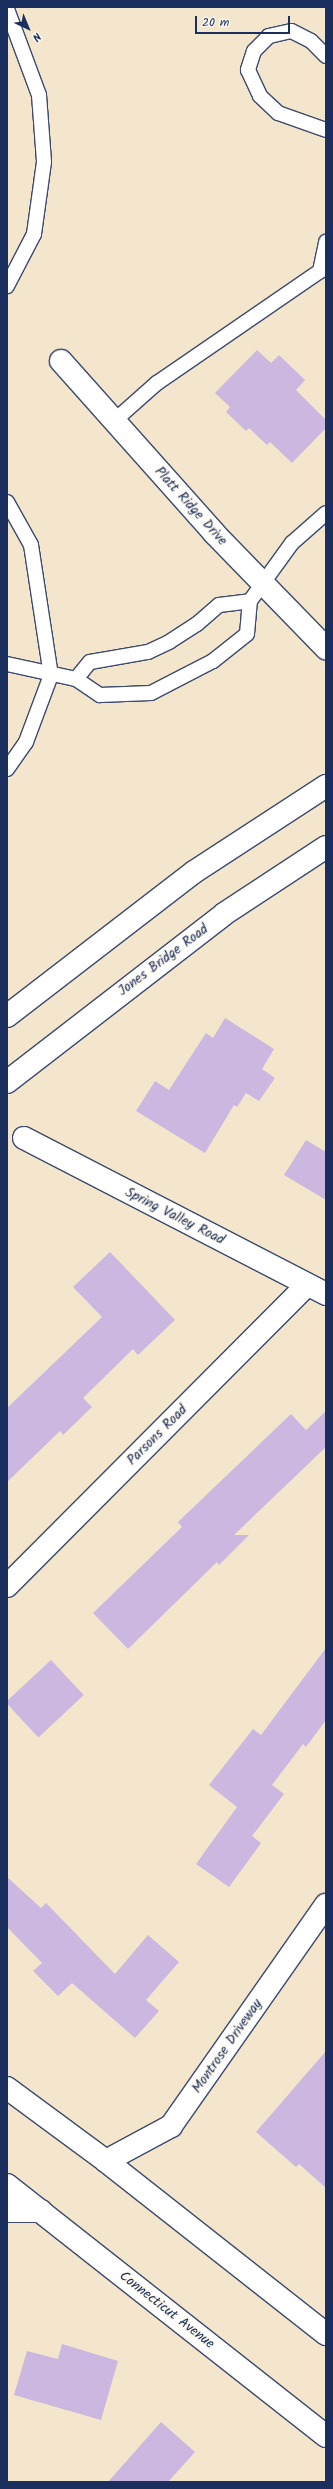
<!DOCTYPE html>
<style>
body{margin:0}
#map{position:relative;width:333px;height:2489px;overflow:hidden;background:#f4e6cc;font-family:Kalam,sans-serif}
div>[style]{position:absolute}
.building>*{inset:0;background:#cbb7e0;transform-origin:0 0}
.roads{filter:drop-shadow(1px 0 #3c4a6e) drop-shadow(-1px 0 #3c4a6e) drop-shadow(0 1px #3c4a6e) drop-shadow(0 -1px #3c4a6e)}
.service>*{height:14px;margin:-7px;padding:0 7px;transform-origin:7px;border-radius:7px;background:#fff}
.minor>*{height:22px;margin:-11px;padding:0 11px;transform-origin:11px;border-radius:11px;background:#fff}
.secondary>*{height:22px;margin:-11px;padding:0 11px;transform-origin:11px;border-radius:11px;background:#fff}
.primary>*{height:22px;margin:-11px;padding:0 11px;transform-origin:11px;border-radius:11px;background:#fff}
span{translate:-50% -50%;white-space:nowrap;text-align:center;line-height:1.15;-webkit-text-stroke:3px #fbf7ec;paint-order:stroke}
.street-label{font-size:14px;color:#1b2f5e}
.frame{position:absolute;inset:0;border:8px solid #1b2f5e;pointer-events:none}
.north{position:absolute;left:8px;top:8px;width:40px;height:40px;-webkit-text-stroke:3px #fbf7ec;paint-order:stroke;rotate:136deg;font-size:11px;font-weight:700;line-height:16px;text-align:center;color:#1b2f5e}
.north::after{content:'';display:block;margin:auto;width:14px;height:18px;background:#1b2f5e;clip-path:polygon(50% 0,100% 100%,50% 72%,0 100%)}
.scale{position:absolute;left:195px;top:16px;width:95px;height:18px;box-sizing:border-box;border:2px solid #1b2f5e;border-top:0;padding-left:5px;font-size:12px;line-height:14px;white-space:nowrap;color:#1b2f5e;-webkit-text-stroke:3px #fbf7ec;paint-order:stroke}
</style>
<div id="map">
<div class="building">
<i style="clip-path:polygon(257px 350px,271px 363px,279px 355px,305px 380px,296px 390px,326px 420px,326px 428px,292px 463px,270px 442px,267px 445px,249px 428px,246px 431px,226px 412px,230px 407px,215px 393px)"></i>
<i style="clip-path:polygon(225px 1018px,274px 1049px,262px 1069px,275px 1078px,259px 1101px,246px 1093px,237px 1107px,234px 1105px,205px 1153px,136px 1111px,155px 1081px,169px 1090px,206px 1033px,213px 1038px)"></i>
<i style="clip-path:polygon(306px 1140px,326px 1152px,326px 1200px,284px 1175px)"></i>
<i style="clip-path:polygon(110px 1252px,175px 1320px,138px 1355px,133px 1349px,83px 1398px,92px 1407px,63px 1435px,60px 1431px,7px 1482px,7px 1408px,102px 1317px,73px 1287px)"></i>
<i style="clip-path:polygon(326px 1411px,326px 1447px,234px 1535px,249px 1535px,219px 1565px,217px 1562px,128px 1649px,93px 1613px,182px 1527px,178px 1522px,291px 1414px,306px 1430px)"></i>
<i style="clip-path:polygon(326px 1648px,326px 1720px,306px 1747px,303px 1744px,272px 1785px,284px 1794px,252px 1836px,261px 1843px,229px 1887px,196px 1864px,237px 1807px,209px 1785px,253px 1729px,261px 1735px)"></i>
<i style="left:51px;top:1660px;width:48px;height:62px;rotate:47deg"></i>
<i style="clip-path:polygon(7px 1877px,41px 1908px,46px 1903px,115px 1974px,148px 1935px,179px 1962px,146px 2000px,159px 2011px,135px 2038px,72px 1983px,58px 1996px,33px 1971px,42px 1963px,7px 1927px)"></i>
<i style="clip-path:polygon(326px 2051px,326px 2188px,299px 2164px,296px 2167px,256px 2132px)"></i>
<i style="clip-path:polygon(62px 2344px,118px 2361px,101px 2420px,14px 2395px,27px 2351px,58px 2359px)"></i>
<i style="clip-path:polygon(161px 2422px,195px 2452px,168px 2482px,108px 2482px)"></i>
</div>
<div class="roads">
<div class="service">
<i style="left:7px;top:9px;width:92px;rotate:69.6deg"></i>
<i style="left:39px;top:95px;width:67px;rotate:85.7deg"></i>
<i style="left:44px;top:162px;width:73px;rotate:97.9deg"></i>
<i style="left:34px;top:234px;width:59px;rotate:117.4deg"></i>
<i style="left:326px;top:56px;width:21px;rotate:-135deg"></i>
<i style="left:311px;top:41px;width:22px;rotate:-153deg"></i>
<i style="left:291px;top:31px;width:23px;rotate:167deg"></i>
<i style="left:269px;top:36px;width:21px;rotate:135deg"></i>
<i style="left:254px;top:51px;width:20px;rotate:108deg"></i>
<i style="left:248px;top:70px;width:29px;rotate:65deg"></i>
<i style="left:260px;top:96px;width:25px;rotate:43deg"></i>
<i style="left:278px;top:113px;width:51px;rotate:19.5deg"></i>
<i style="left:320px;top:271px;width:30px;rotate:-78deg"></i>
<i style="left:114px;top:421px;width:57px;rotate:-41.5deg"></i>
<i style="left:157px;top:383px;width:205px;rotate:-34.5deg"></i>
<i style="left:7px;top:502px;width:49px;rotate:60.8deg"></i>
<i style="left:31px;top:545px;width:132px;rotate:81.3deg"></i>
<i style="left:51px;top:675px;width:72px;rotate:110.5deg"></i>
<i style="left:26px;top:742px;width:33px;rotate:125deg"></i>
<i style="left:7px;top:664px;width:71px;rotate:12.3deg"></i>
<i style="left:76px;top:679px;width:29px;rotate:34deg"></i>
<i style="left:100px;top:695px;width:51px;rotate:-2.2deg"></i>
<i style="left:151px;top:693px;width:70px;rotate:-27.3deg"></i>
<i style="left:213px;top:661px;width:43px;rotate:-38.5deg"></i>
<i style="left:247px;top:634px;width:33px;rotate:-85deg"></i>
<i style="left:250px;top:601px;width:72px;rotate:-54.1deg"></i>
<i style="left:292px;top:543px;width:45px;rotate:-41.4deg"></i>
<i style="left:76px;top:679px;width:22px;rotate:-51deg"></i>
<i style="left:90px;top:662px;width:59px;rotate:-9.8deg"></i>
<i style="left:148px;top:652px;width:23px;rotate:-25deg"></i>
<i style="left:169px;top:642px;width:33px;rotate:-33deg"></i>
<i style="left:197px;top:624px;width:29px;rotate:-41deg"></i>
<i style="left:219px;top:605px;width:31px;rotate:-7deg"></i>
</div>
<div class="minor">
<i style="left:61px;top:361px;width:230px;rotate:48.3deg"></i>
<i style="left:214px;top:533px;width:161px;rotate:45.8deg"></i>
<i style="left:24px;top:1138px;width:340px;rotate:27.3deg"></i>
<i style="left:7px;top:1586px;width:425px;rotate:-45.1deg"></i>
<i style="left:106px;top:2161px;width:74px;rotate:-28.3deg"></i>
<i style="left:171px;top:2126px;width:270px;rotate:-55deg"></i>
<i style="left:7px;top:2211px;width:34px"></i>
</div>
<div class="secondary">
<i style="left:7px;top:1016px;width:236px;rotate:-37.6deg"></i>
<i style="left:194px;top:872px;width:158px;rotate:-33.1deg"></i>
<i style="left:7px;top:1082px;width:274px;rotate:-37.7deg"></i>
<i style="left:224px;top:914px;width:122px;rotate:-33.3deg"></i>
</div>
<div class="primary">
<i style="left:7px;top:2088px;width:123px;rotate:36.4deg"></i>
<i style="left:106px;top:2161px;width:280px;rotate:38.2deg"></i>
<i style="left:7px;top:2185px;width:406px;rotate:38.2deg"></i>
</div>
</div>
<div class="street-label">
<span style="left:191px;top:506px;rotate:48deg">Platt Ridge Drive</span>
<span style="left:163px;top:960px;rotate:-37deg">Jones Bridge Road</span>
<span style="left:175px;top:1216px;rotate:27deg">Spring Valley Road</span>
<span style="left:157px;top:1435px;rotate:-45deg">Parsons Road</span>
<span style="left:227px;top:2046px;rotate:-55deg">Montrose Driveway</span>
<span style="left:167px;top:2310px;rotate:38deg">Connecticut Avenue</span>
</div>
<div class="frame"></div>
<div class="north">N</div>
<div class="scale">20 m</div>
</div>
